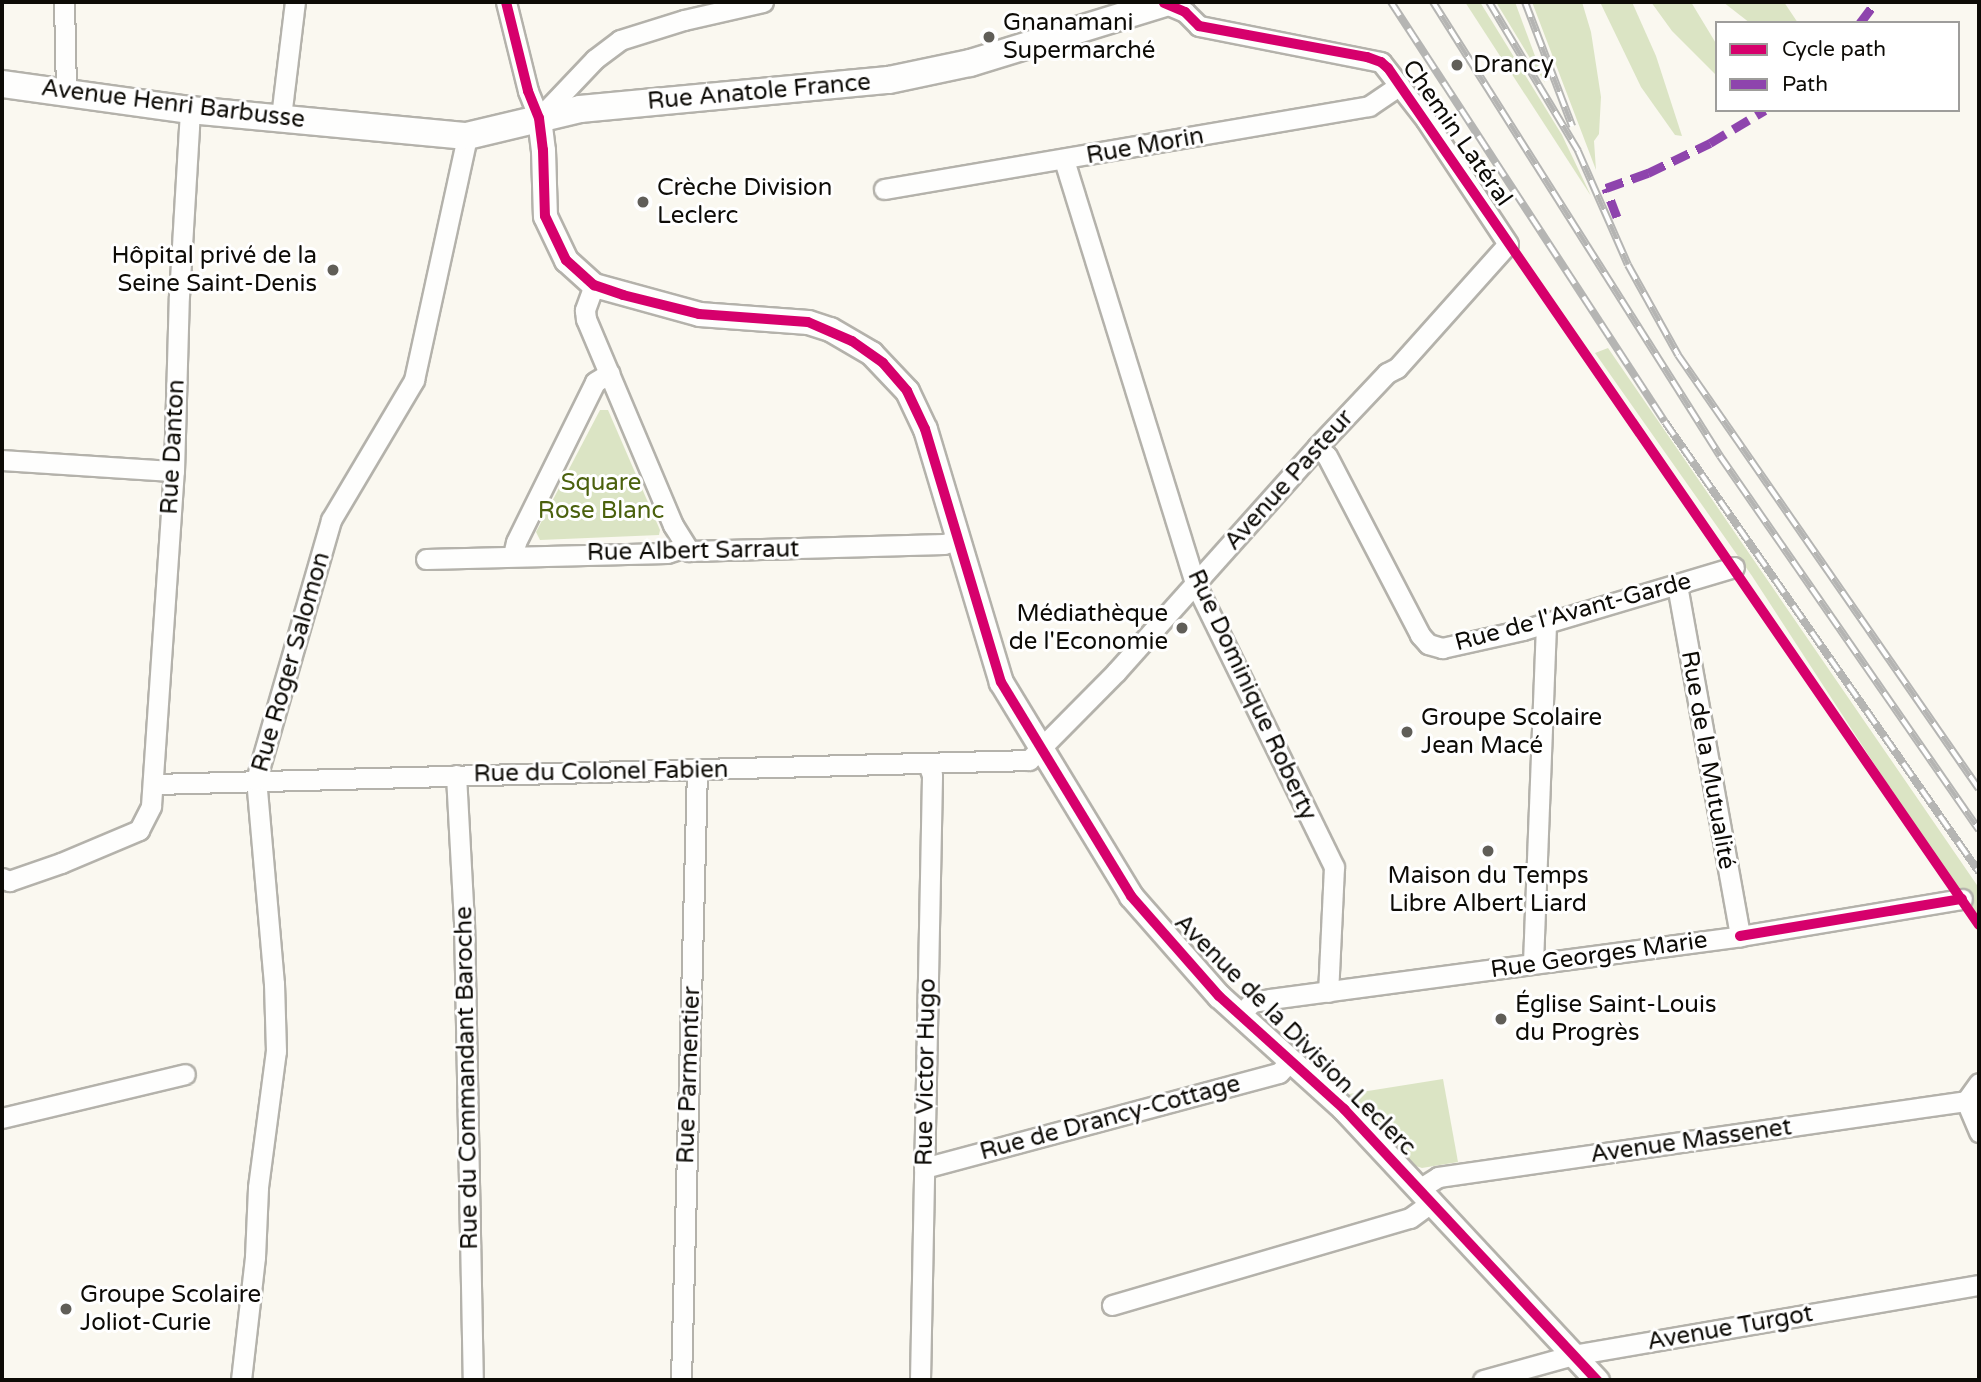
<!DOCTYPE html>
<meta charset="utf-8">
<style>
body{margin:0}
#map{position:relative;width:1981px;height:1382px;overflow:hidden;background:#faf8f0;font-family:"Varela Round",sans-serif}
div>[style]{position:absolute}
.green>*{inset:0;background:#dbe4c4}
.roads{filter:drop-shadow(2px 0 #b4b2ab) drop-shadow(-2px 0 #b4b2ab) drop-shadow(0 2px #b4b2ab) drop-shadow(0 -2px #b4b2ab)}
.minor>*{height:19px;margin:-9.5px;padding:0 9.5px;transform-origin:9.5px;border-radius:9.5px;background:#fefefd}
.tertiary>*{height:23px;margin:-11.5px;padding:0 11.5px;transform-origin:11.5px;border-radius:11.5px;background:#fefefd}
.secondary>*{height:26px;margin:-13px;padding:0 13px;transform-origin:13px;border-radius:13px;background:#fefefd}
.rail>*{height:8px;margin-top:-4px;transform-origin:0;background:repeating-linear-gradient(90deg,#fff 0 16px,#b5b5b3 0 32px);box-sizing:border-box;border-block:2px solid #b5b5b3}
.quiet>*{height:9px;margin-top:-4.5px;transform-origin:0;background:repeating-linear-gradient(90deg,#8e44ad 0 18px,transparent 0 27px)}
.cycleway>*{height:10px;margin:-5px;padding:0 5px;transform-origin:5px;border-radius:5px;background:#d6006c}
.dots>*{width:19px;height:19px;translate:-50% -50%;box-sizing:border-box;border:4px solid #fff;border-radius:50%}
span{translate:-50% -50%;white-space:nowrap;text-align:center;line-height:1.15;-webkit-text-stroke:6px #fff;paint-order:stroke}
.poi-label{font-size:24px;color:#0d0b06}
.left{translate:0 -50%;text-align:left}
.right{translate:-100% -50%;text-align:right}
.street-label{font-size:24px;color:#0d0b06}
.park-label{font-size:24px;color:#4b610d}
.frame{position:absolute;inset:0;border:4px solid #0d0b06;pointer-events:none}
.legend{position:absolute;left:1715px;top:21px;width:245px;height:91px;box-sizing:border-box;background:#fff;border:2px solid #9e9d9b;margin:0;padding:9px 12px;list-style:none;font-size:21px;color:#0d0b06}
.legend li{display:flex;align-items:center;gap:14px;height:35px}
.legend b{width:35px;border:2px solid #9e9d9b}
</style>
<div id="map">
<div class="green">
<i style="clip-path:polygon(1465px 2px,1480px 2px,1562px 135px,1591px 196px)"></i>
<i style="clip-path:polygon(1496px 2px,1515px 2px,1545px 83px)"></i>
<i style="clip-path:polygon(1532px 2px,1582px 2px,1591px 32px,1601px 97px,1599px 134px,1594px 141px,1596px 170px)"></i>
<i style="clip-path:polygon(1600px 2px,1632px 2px,1656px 56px,1682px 136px,1675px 135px,1641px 87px)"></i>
<i style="clip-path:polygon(1651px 2px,1691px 2px,1717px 45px,1717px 76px,1672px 31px)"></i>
<i style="clip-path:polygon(1723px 2px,1784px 2px,1798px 23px,1750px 23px)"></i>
<i style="clip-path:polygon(1608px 348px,1979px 888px,1979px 925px,1752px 576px,1595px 353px)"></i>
<i style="clip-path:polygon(600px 410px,608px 410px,660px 530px,659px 535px,540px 540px,536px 532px)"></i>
<i style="clip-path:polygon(1443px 1079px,1458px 1162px,1422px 1168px,1413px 1165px,1349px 1094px)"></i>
</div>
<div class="roads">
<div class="minor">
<i style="left:64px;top:2px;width:90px;rotate:88.7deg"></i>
<i style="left:506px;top:2px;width:92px;rotate:76.1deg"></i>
<i style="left:528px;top:91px;width:29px;rotate:68deg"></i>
<i style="left:539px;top:118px;width:81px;rotate:-46.5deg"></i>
<i style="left:595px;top:59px;width:31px;rotate:-37deg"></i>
<i style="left:620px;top:40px;width:67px;rotate:-17.4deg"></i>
<i style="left:684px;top:20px;width:81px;rotate:-12.8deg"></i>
<i style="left:281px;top:117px;width:116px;rotate:-83.1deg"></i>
<i style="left:1064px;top:160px;width:443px;rotate:72.8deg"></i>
<i style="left:1195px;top:583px;width:316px;rotate:63.9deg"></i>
<i style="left:1334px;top:867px;width:125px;rotate:92.7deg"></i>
<i style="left:884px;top:189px;width:492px;rotate:-9.7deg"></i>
<i style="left:1369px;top:106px;width:37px;rotate:-34deg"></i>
<i style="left:594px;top:285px;width:27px;rotate:110deg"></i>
<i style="left:585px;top:310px;width:9px;rotate:84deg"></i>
<i style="left:586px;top:319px;width:224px;rotate:67.1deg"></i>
<i style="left:673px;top:525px;width:31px;rotate:58deg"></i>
<i style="left:689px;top:551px;width:255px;rotate:-1.6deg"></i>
<i style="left:944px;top:544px;width:16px;rotate:-18deg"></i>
<i style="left:1317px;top:447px;width:13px;rotate:42deg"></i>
<i style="left:1327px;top:456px;width:202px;rotate:62.5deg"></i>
<i style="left:1420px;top:635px;width:12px;rotate:48deg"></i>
<i style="left:1428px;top:644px;width:15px;rotate:16deg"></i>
<i style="left:1442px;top:648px;width:83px;rotate:-12.5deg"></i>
<i style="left:1523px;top:630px;width:220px;rotate:-16.6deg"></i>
<i style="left:2px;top:460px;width:172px;rotate:3.7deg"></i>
<i style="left:513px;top:555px;width:13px;rotate:-77deg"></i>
<i style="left:516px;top:542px;width:178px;rotate:-63.7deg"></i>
<i style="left:595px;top:382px;width:17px;rotate:-31deg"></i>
<i style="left:426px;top:559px;width:241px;rotate:-1.4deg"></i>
<i style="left:667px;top:553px;width:19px;rotate:-18deg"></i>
<i style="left:1677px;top:585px;width:357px;rotate:79.8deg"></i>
<i style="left:456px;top:775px;width:146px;rotate:86.9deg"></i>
<i style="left:464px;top:921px;width:459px;rotate:88.9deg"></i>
<i style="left:155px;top:784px;width:874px;rotate:-1.57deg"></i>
<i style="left:1029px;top:760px;width:124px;rotate:-45.3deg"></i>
<i style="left:1116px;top:672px;width:302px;rotate:-48.2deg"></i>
<i style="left:1317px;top:447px;width:102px;rotate:-46.6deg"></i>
<i style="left:1387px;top:373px;width:11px;rotate:-27deg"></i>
<i style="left:1397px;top:368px;width:166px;rotate:-48.2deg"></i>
<i style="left:1508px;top:244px;width:149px;rotate:-123.5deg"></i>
<i style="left:1426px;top:120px;width:73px;rotate:-127.8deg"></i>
<i style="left:1381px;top:62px;width:186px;rotate:-168.8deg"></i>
<i style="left:1199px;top:26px;width:20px;rotate:-135deg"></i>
<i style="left:1185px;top:12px;width:23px;rotate:-157deg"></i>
<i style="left:2px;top:878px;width:8px;rotate:23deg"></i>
<i style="left:9px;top:881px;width:55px;rotate:-19.1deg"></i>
<i style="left:61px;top:863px;width:85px;rotate:-22.9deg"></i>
<i style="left:139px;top:830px;width:27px;rotate:-63deg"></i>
<i style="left:151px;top:806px;width:336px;rotate:-86.1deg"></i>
<i style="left:174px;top:471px;width:175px;rotate:-88.4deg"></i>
<i style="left:179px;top:296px;width:186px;rotate:-86.6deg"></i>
<i style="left:1533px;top:963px;width:341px;rotate:-87.8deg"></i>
<i style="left:1241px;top:1014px;width:16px;rotate:-47deg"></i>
<i style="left:1252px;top:1002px;width:18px;rotate:-9deg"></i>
<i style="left:1270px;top:999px;width:474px;rotate:-7.6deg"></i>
<i style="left:1740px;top:936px;width:225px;rotate:-9.5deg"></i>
<i style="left:1966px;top:1101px;width:34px;rotate:67deg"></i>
<i style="left:1966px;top:1101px;width:22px;rotate:-54deg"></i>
<i style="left:2px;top:1118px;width:188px;rotate:-13.5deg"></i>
<i style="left:924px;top:1168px;width:367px;rotate:-15deg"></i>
<i style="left:1279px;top:1073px;width:18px;rotate:-47deg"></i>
<i style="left:1419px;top:1189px;width:22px;rotate:-32deg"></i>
<i style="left:1438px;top:1177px;width:533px;rotate:-8.19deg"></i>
<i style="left:1112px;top:1305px;width:310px;rotate:-16.3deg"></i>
<i style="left:1410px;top:1218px;width:27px;rotate:-36deg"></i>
<i style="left:241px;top:1380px;width:124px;rotate:-83.5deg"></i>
<i style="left:255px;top:1257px;width:70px;rotate:-87.5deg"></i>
<i style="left:258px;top:1187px;width:137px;rotate:-82.5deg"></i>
<i style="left:276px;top:1051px;width:67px;rotate:-91.7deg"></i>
<i style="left:274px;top:984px;width:205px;rotate:-95deg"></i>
<i style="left:256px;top:780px;width:271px;rotate:-73.9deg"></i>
<i style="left:331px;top:520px;width:163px;rotate:-59.3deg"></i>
<i style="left:414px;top:380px;width:250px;rotate:-77.7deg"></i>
<i style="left:681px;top:1380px;width:610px;rotate:-88.5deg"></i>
<i style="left:920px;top:1380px;width:605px;rotate:-88.86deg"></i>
<i style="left:932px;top:775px;width:12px;rotate:-110deg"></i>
<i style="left:1483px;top:1380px;width:93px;rotate:-15.5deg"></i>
<i style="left:1573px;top:1355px;width:412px;rotate:-9.8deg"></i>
</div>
<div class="tertiary">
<i style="left:539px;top:118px;width:32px;rotate:83deg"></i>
<i style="left:543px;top:150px;width:66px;rotate:88.3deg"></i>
<i style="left:545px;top:216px;width:49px;rotate:64.5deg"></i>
<i style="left:566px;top:260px;width:38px;rotate:42deg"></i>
<i style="left:594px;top:285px;width:109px;rotate:15.4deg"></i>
<i style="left:699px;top:314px;width:109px;rotate:4.2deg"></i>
<i style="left:808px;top:322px;width:23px;rotate:18deg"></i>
<i style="left:830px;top:329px;width:48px;rotate:30.3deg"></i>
<i style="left:871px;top:353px;width:52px;rotate:46.5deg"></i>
<i style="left:907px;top:391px;width:42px;rotate:64.7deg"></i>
<i style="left:925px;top:429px;width:264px;rotate:73.3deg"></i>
<i style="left:1001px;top:682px;width:250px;rotate:58.7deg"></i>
<i style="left:1131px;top:896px;width:133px;rotate:48.7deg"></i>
<i style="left:1219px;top:996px;width:169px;rotate:42.1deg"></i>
<i style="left:1344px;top:1109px;width:371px;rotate:47deg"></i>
</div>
<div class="secondary">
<i style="left:2px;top:84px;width:190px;rotate:7.9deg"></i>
<i style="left:190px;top:110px;width:278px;rotate:5.4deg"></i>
<i style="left:467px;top:136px;width:116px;rotate:-13.4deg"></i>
<i style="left:580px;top:109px;width:310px;rotate:-5.4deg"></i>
<i style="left:889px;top:80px;width:83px;rotate:-11.9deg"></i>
<i style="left:970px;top:63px;width:207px;rotate:-17.1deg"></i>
</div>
</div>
<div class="rail">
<i style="left:1391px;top:2px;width:501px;rotate:56.88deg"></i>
<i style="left:1665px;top:422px;width:549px;rotate:55.09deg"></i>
<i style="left:1433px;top:2px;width:537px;rotate:57.7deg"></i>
<i style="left:1720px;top:456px;width:455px;rotate:55.3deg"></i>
<i style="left:1489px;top:2px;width:174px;rotate:59.1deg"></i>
<i style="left:1578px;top:151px;width:124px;rotate:66.3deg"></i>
<i style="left:1628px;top:265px;width:103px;rotate:60.9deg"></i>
<i style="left:1678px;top:355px;width:528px;rotate:55.26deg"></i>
<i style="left:1525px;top:2px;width:133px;rotate:69.2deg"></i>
</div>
<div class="quiet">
<i style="left:1860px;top:23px;width:26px;rotate:-53deg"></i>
<i style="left:1617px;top:217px;width:31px;rotate:-111deg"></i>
<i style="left:1606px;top:188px;width:45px;rotate:-19.7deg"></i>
<i style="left:1648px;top:173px;width:69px;rotate:-25.8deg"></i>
<i style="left:1710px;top:143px;width:64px;rotate:-31deg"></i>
</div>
<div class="cycleway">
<i style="left:506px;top:2px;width:92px;rotate:76.1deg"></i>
<i style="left:528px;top:91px;width:29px;rotate:68deg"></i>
<i style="left:539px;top:118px;width:32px;rotate:83deg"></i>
<i style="left:543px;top:150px;width:66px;rotate:88.3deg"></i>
<i style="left:545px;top:216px;width:49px;rotate:64.5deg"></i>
<i style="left:566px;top:260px;width:38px;rotate:42deg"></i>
<i style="left:594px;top:285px;width:31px;rotate:19deg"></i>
<i style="left:623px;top:295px;width:78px;rotate:14deg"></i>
<i style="left:699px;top:314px;width:109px;rotate:4.2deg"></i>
<i style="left:808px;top:322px;width:48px;rotate:23.4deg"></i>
<i style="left:852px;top:341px;width:38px;rotate:35deg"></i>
<i style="left:883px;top:363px;width:37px;rotate:49deg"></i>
<i style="left:907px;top:391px;width:42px;rotate:64.7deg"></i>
<i style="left:925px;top:429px;width:264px;rotate:73.3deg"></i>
<i style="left:1001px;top:682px;width:250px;rotate:58.7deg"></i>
<i style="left:1131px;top:896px;width:133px;rotate:48.7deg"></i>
<i style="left:1219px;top:996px;width:169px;rotate:42.1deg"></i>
<i style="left:1344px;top:1109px;width:371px;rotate:47deg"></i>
<i style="left:1164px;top:3px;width:23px;rotate:23deg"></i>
<i style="left:1185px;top:12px;width:20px;rotate:45deg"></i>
<i style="left:1199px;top:26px;width:171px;rotate:10.5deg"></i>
<i style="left:1367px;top:57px;width:15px;rotate:20deg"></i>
<i style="left:1381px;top:62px;width:9px;rotate:41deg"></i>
<i style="left:1388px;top:68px;width:1041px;rotate:55.41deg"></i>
<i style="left:1740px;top:936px;width:225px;rotate:-9.5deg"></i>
</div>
<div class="dots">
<i style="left:989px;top:37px;background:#605e58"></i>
<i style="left:1457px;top:65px;background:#605e58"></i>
<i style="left:643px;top:202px;background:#605e58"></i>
<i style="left:333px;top:270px;background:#605e58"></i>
<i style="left:1182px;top:628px;background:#605e58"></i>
<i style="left:1407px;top:732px;background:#605e58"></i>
<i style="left:1488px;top:851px;background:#605e58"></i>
<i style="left:1501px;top:1019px;background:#605e58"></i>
<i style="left:66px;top:1309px;background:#605e58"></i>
</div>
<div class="poi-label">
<span class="left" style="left:1003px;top:37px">Gnanamani<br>Supermarché</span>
<span class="left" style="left:1473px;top:65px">Drancy</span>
<span class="left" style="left:657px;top:202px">Crèche Division<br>Leclerc</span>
<span class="right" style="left:317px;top:270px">Hôpital privé de la<br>Seine Saint-Denis</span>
<span class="right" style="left:1168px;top:628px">Médiathèque<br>de l'Economie</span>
<span class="left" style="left:1421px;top:732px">Groupe Scolaire<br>Jean Macé</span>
<span style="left:1488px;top:890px">Maison du Temps<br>Libre Albert Liard</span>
<span class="left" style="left:1515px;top:1019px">Église Saint-Louis<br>du Progrès</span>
<span class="left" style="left:80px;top:1309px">Groupe Scolaire<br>Joliot-Curie</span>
</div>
<div class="street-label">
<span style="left:759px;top:92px;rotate:-5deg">Rue Anatole France</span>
<span style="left:173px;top:104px;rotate:7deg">Avenue Henri Barbusse</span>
<span style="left:1457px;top:133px;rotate:55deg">Chemin Latéral</span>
<span style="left:1145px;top:146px;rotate:-10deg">Rue Morin</span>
<span style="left:173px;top:447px;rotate:-87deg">Rue Danton</span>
<span style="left:1289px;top:480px;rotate:-48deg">Avenue Pasteur</span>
<span style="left:693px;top:551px;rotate:-1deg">Rue Albert Sarraut</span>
<span style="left:1573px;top:612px;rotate:-15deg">Rue de l'Avant-Garde</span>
<span style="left:291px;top:662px;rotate:-74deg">Rue Roger Salomon</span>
<span style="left:1252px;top:695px;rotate:65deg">Rue Dominique Roberty</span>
<span style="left:1708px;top:760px;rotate:80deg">Rue de la Mutualité</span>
<span style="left:601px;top:772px;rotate:-1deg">Rue du Colonel Fabien</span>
<span style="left:1599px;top:955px;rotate:-8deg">Rue Georges Marie</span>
<span style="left:1295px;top:1035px;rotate:45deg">Avenue de la Division Leclerc</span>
<span style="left:926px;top:1072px;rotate:-89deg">Rue Victor Hugo</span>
<span style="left:689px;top:1075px;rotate:-88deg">Rue Parmentier</span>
<span style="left:467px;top:1078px;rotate:-91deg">Rue du Commandant Baroche</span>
<span style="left:1110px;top:1118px;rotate:-15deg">Rue de Drancy-Cottage</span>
<span style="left:1691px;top:1141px;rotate:-8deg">Avenue Massenet</span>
<span style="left:1730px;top:1328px;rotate:-10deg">Avenue Turgot</span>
</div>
<div class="park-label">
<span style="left:601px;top:497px">Square<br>Rose Blanc</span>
</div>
<div class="frame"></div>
<ul class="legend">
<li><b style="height:9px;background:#d6006c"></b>Cycle path</li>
<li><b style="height:9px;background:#8e44ad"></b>Path</li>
</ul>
</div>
